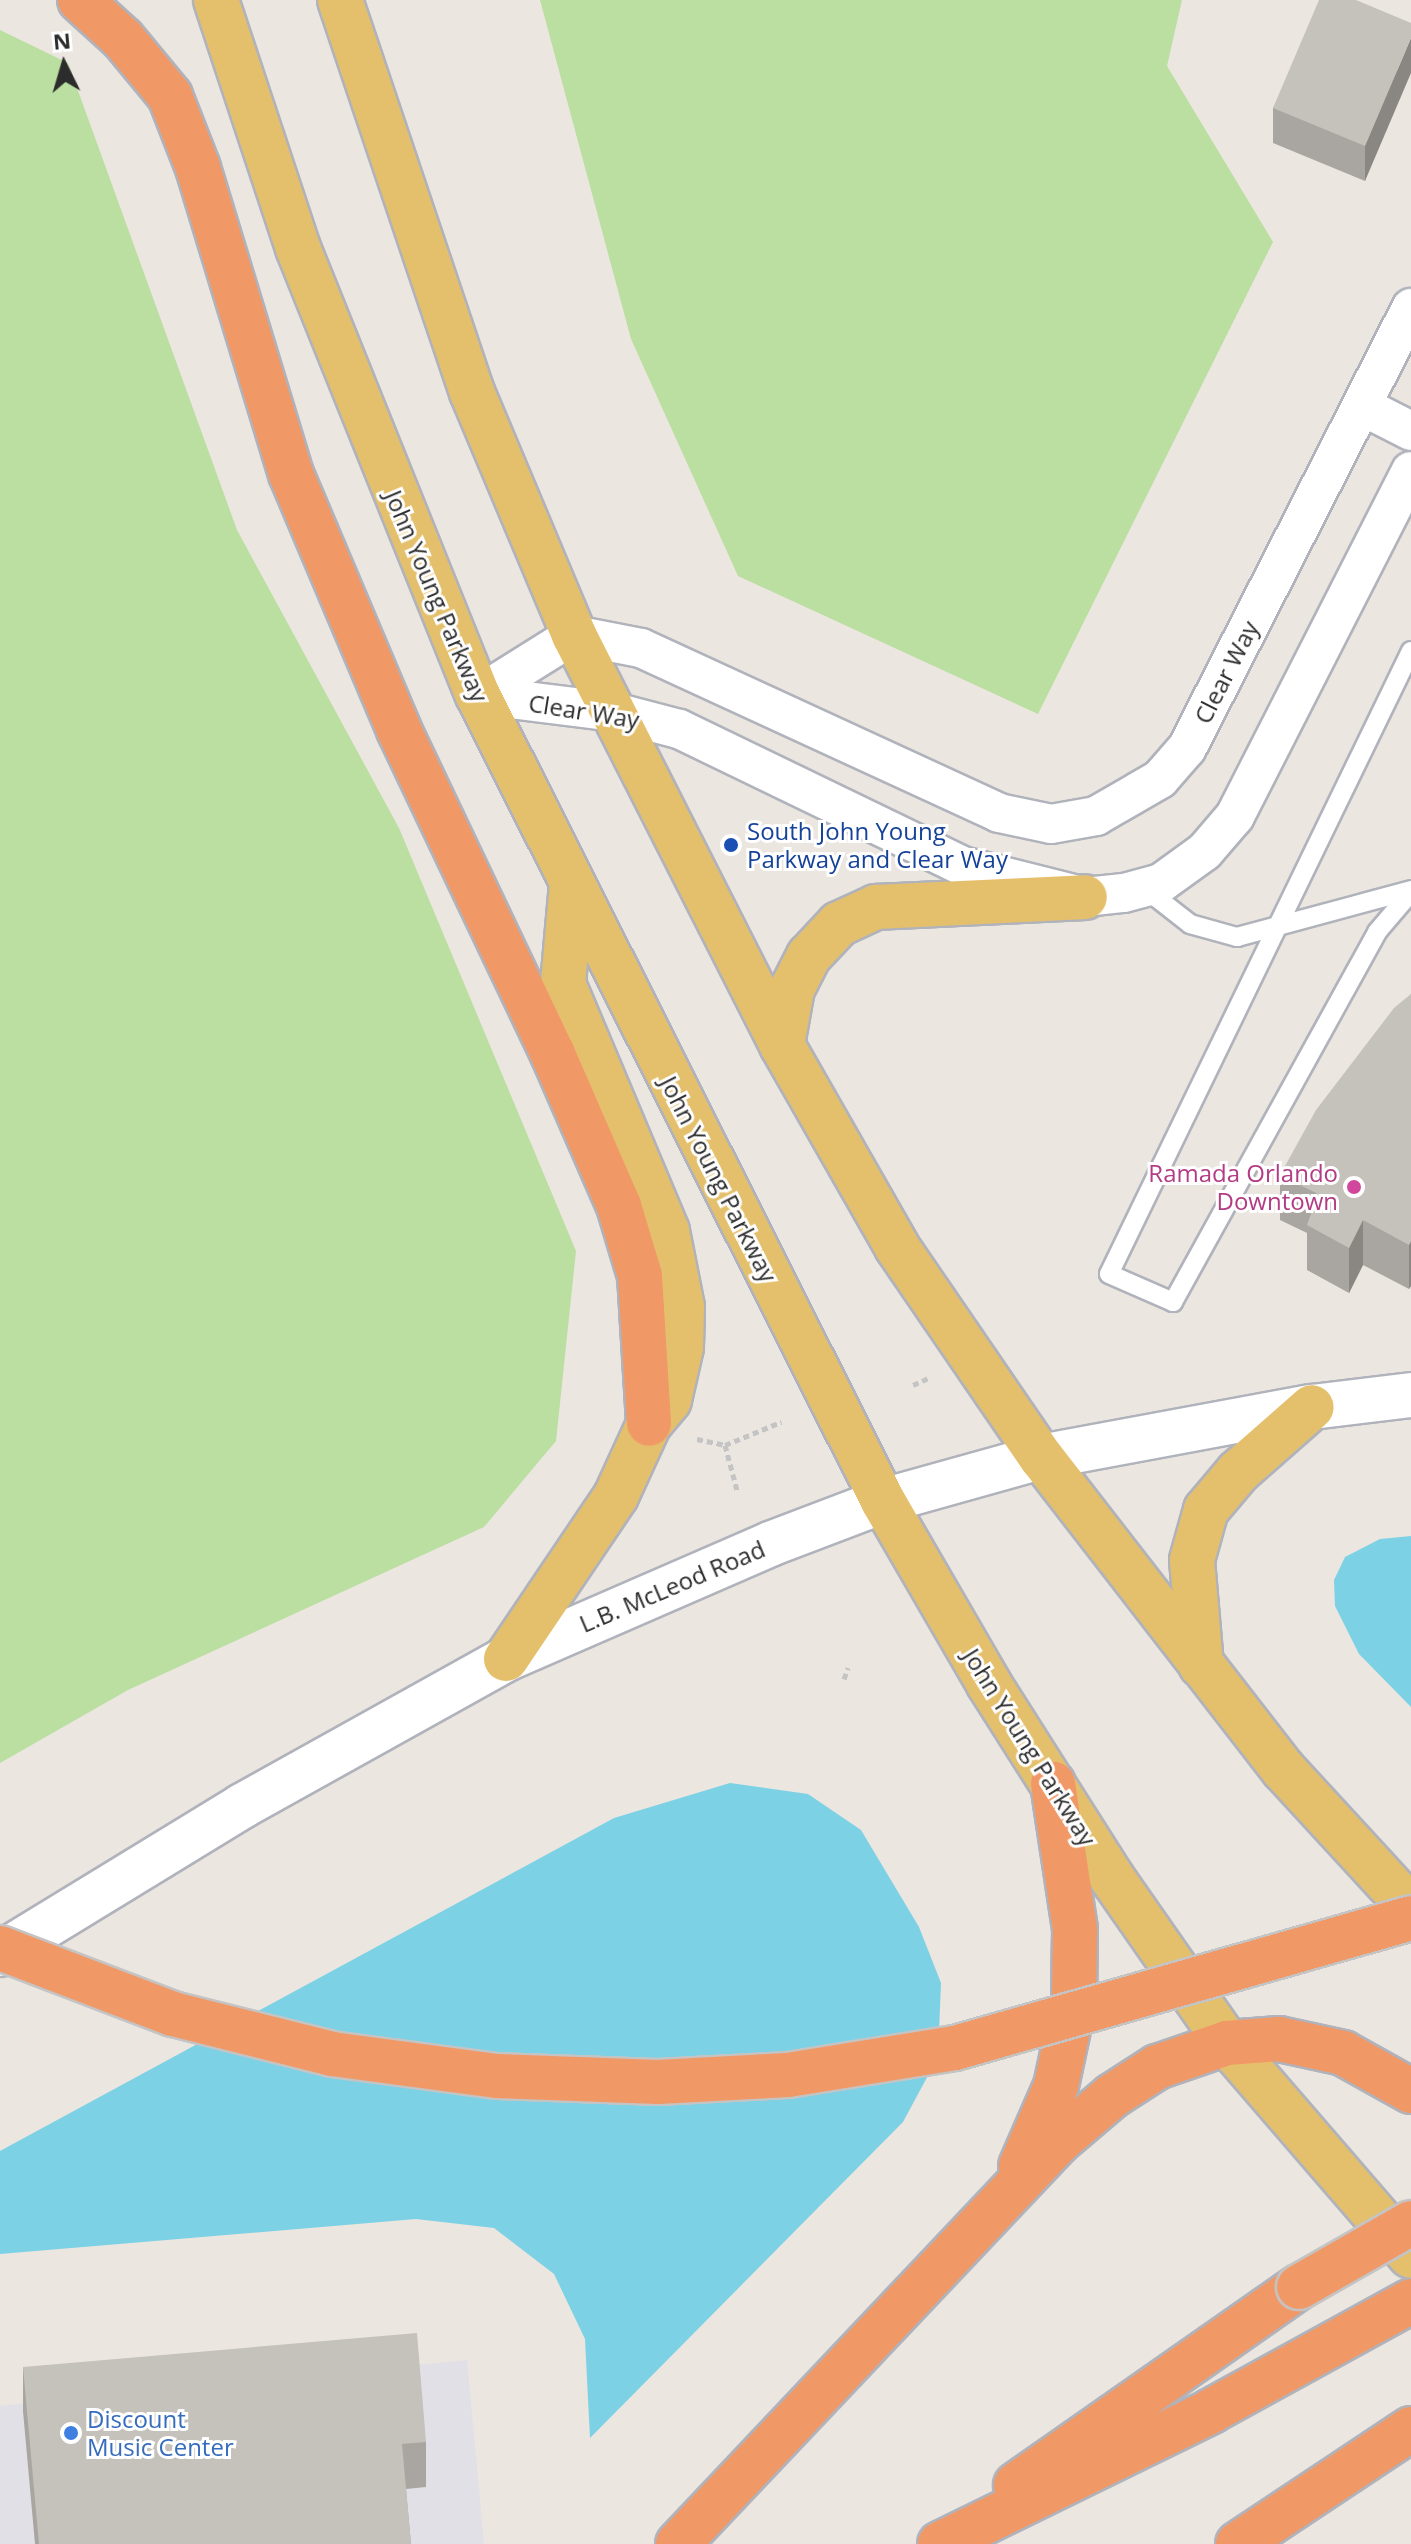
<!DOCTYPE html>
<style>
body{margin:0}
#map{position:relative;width:1411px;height:2544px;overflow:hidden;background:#ece6e0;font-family:"Open Sans",sans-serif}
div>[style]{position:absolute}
.industrial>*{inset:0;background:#e1e0e6}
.green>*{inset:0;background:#bbdea1}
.water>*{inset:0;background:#7cd1e5}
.path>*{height:5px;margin-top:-2.5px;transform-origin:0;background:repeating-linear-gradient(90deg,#c4c4c4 0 6px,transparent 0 10px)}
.roads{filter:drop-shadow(2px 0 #b0b3bb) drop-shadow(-2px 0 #b0b3bb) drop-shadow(0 2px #b0b3bb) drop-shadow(0 -2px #b0b3bb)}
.lane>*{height:18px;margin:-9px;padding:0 9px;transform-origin:9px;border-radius:9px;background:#fff}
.street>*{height:38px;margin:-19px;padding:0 19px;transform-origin:19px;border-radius:19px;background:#fff}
.secondary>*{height:44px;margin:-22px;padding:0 22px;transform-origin:22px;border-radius:22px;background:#fff}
.primary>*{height:44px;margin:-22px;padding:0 22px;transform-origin:22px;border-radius:22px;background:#e5c06c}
.highway>*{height:44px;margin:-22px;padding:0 22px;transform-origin:22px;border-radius:22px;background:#f19867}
.bridges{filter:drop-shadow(2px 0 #c4c4c4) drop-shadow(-2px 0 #c4c4c4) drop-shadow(0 2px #c4c4c4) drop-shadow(0 -2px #c4c4c4)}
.highway-bridge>*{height:44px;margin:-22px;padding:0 22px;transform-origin:22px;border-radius:22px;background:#f19867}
.wall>*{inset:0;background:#a9a6a1}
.shaded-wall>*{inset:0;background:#8a8783}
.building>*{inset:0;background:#c5c1bb}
.dots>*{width:22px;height:22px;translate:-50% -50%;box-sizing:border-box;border:4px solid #fff;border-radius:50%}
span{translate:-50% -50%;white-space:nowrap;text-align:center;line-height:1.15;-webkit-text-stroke:6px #fff;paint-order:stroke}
.street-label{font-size:24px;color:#2c2c2c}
.transit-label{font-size:24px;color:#164399}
.left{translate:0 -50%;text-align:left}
.hotel-label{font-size:24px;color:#b23c85}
.right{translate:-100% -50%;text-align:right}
.shop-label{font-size:24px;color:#366cbe}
.north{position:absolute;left:24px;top:24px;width:80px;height:80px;-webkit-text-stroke:6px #fff;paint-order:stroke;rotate:355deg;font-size:22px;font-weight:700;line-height:32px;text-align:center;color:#2c2c2c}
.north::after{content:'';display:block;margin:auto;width:28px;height:36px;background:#2c2c2c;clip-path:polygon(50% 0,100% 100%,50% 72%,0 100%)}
</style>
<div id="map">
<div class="industrial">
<i style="clip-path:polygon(467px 2360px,484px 2544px,0 2544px,0 2406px)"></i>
</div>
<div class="green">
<i style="clip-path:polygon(540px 0,1182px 0,1167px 66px,1273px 242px,1038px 714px,738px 576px,631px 339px)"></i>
<i style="clip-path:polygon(0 30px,68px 63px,237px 530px,399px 828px,576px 1251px,556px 1441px,484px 1527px,128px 1690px,0 1763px)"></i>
</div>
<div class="water">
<i style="clip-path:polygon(1411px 1536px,1411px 1707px,1359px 1654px,1335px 1606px,1334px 1580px,1345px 1557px,1380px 1539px)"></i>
<i style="clip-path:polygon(730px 1783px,808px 1794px,861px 1830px,919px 1927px,941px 1983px,938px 2057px,903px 2122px,590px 2438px,585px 2339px,554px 2274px,494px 2228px,416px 2219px,0 2254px,0 2151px,614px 1818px)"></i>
</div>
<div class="path">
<i style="left:913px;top:1385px;width:17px;rotate:-24deg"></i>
<i style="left:697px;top:1439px;width:29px;rotate:12deg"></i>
<i style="left:725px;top:1445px;width:61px;rotate:-22.3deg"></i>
<i style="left:725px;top:1445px;width:47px;rotate:75.1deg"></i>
<i style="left:844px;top:1679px;width:12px;rotate:-70deg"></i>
</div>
<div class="roads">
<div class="lane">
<i style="left:1411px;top:651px;width:692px;rotate:115.86deg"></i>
<i style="left:1109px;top:1274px;width:70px;rotate:23.6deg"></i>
<i style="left:1173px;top:1302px;width:423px;rotate:-61.1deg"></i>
<i style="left:1377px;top:932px;width:52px;rotate:-49.6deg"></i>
<i style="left:1144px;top:888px;width:58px;rotate:38deg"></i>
<i style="left:1190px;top:924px;width:49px;rotate:15.5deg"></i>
<i style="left:1237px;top:937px;width:180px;rotate:-15.1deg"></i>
</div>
<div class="street">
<i style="left:1362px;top:406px;width:55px;rotate:27deg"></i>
<i style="left:478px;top:695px;width:113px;rotate:-32deg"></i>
<i style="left:574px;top:635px;width:68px;rotate:11deg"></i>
<i style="left:641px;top:648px;width:394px;rotate:24.7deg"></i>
<i style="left:999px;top:813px;width:53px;rotate:11.9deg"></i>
<i style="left:1051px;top:824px;width:46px;rotate:-10.1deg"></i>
<i style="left:1096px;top:816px;width:74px;rotate:-30deg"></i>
<i style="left:1160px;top:779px;width:41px;rotate:-48.9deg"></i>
<i style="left:1187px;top:748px;width:494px;rotate:-63deg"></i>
<i style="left:478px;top:695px;width:137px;rotate:7.1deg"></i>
<i style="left:614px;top:712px;width:67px;rotate:14.7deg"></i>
<i style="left:679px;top:729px;width:314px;rotate:25.8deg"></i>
<i style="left:962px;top:866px;width:127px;rotate:14.1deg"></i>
<i style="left:1085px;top:897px;width:39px;rotate:-6deg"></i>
<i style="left:1124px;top:893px;width:38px;rotate:-15deg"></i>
<i style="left:1161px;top:883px;width:54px;rotate:-36deg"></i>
<i style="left:1205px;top:851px;width:46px;rotate:-49.4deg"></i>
<i style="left:1235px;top:816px;width:387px;rotate:-63deg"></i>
</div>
<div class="secondary">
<i style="left:0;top:1954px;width:284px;rotate:-31.4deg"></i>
<i style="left:242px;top:1806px;width:302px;rotate:-29.1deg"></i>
<i style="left:506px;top:1659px;width:288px;rotate:-23.5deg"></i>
<i style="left:770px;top:1544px;width:121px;rotate:-20.8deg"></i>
<i style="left:883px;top:1501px;width:164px;rotate:-15.6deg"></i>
<i style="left:1041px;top:1457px;width:276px;rotate:-10.5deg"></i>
<i style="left:1312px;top:1407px;width:100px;rotate:-6.9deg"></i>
</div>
<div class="primary">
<i style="left:216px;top:0;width:261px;rotate:71.7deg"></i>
<i style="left:298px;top:248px;width:482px;rotate:68.1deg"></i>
<i style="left:478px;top:695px;width:902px;rotate:63.32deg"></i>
<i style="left:883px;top:1501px;width:211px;rotate:59.9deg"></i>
<i style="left:989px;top:1684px;width:230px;rotate:57.6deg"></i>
<i style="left:1112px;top:1878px;width:201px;rotate:55.1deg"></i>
<i style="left:1227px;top:2043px;width:281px;rotate:49.2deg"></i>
<i style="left:340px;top:0;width:414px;rotate:71.4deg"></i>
<i style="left:472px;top:392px;width:264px;rotate:67.2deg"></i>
<i style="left:574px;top:635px;width:460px;rotate:63.1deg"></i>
<i style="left:782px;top:1045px;width:232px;rotate:60.3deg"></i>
<i style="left:897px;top:1247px;width:255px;rotate:55.6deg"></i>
<i style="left:1041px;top:1457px;width:396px;rotate:52.2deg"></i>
<i style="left:1284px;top:1770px;width:188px;rotate:47.4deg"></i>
<i style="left:782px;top:1045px;width:57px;rotate:-79.9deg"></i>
<i style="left:792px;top:989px;width:37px;rotate:-63deg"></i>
<i style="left:809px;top:956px;width:44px;rotate:-46.8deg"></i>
<i style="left:839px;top:924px;width:41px;rotate:-24.7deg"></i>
<i style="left:876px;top:907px;width:209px;rotate:-2.7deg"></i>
<i style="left:506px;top:1659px;width:197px;rotate:-56deg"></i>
<i style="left:616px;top:1496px;width:79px;rotate:-65.4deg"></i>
<i style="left:649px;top:1424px;width:31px;rotate:-50deg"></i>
<i style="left:669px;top:1400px;width:54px;rotate:-77.2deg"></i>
<i style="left:681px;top:1347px;width:40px;rotate:-88.6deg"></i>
<i style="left:682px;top:1307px;width:77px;rotate:-101.2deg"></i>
<i style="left:667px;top:1231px;width:268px;rotate:-112.8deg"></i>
<i style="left:563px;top:984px;width:100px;rotate:-84.9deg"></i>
<i style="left:1201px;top:1665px;width:105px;rotate:-94.9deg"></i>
<i style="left:1192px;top:1560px;width:52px;rotate:-74.4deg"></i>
<i style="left:1206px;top:1510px;width:50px;rotate:-49.9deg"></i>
<i style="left:1238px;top:1472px;width:98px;rotate:-41.3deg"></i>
</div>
<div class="highway">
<i style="left:80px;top:0;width:58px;rotate:42.2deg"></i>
<i style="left:123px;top:39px;width:74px;rotate:50.5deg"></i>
<i style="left:170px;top:96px;width:77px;rotate:68.7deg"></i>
<i style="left:198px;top:168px;width:320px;rotate:73.1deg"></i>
<i style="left:291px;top:474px;width:278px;rotate:67.1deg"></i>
<i style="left:399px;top:730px;width:357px;rotate:64.6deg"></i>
<i style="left:552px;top:1052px;width:168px;rotate:66.5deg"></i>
<i style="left:619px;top:1206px;width:73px;rotate:73.3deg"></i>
<i style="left:640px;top:1276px;width:148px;rotate:86.5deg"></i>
<i style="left:1021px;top:2166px;width:87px;rotate:-66.4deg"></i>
<i style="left:1056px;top:2086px;width:87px;rotate:-78deg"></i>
<i style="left:1074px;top:2001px;width:72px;rotate:-89.2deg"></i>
<i style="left:1075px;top:1929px;width:147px;rotate:-98.6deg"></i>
<i style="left:1016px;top:2485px;width:345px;rotate:-35deg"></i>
<i style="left:678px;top:2544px;width:553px;rotate:-46.61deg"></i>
<i style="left:1058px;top:2142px;width:71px;rotate:-40.4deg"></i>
<i style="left:1112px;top:2096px;width:54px;rotate:-32.8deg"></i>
<i style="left:1157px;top:2067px;width:74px;rotate:-18.9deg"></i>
<i style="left:1227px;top:2043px;width:52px;rotate:-4.4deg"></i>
<i style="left:1279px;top:2039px;width:66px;rotate:12.3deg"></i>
<i style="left:1343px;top:2053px;width:78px;rotate:29.2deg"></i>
<i style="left:940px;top:2544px;width:302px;rotate:-26.1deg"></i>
<i style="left:1211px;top:2411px;width:228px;rotate:-28.8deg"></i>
<i style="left:1238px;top:2544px;width:208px;rotate:-33.6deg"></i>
</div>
</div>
<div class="bridges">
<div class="highway-bridge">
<i style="left:0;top:1948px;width:185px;rotate:20.9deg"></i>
<i style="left:173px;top:2014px;width:164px;rotate:14.1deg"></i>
<i style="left:332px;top:2054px;width:166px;rotate:7.6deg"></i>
<i style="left:497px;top:2076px;width:161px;rotate:2.1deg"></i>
<i style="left:658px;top:2082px;width:130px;rotate:-3.1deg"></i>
<i style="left:788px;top:2075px;width:169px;rotate:-9.2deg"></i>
<i style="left:955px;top:2048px;width:474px;rotate:-15.9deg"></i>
<i style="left:1299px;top:2287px;width:129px;rotate:-29.7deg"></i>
</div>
</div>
<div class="wall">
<i style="clip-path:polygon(1411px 23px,1365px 181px,1273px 143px,1273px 108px)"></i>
<i style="clip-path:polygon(1411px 994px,1411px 1286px,1409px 1289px,1363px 1265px,1349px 1293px,1307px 1270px,1307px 1233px,1280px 1220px,1280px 1175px)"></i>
<i style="clip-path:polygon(23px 2367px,426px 2442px,426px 2487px,406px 2489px,411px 2544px,35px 2544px,23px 2411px)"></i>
</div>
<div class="shaded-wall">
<i style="clip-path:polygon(1411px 38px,1411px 73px,1365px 181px,1365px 146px)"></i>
<i style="clip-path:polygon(1363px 1220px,1363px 1265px,1349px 1293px,1349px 1248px)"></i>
<i style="clip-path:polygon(1411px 1241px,1411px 1286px,1409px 1289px,1409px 1245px)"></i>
</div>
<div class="building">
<i style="clip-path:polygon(1319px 0,1356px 0,1411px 23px,1411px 38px,1365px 146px,1273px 108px)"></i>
<i style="clip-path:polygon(1411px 994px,1411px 1241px,1409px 1245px,1363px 1220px,1349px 1248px,1307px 1225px,1318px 1194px,1280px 1175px,1316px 1110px,1394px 1008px)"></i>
<i style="clip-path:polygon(417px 2333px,426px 2442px,402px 2444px,411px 2544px,39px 2544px,23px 2367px)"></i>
</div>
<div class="dots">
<i style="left:731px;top:845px;background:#1a4fb4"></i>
<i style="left:1354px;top:1187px;background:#d1479c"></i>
<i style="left:71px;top:2433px;background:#3f7fe0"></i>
</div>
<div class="street-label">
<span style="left:437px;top:596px;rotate:67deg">John Young Parkway</span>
<span style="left:1226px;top:672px;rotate:-63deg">Clear Way</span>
<span style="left:584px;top:711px;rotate:9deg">Clear Way</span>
<span style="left:719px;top:1179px;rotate:63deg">John Young Parkway</span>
<span style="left:672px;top:1586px;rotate:-23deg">L.B. McLeod Road</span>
<span style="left:1030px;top:1747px;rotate:58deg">John Young Parkway</span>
</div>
<div class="transit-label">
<span class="left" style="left:747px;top:845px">South John Young<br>Parkway and Clear Way</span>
</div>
<div class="hotel-label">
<span class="right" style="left:1338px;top:1187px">Ramada Orlando<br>Downtown</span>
</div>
<div class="shop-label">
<span class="left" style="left:87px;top:2433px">Discount<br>Music Center</span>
</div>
<div class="north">N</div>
</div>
